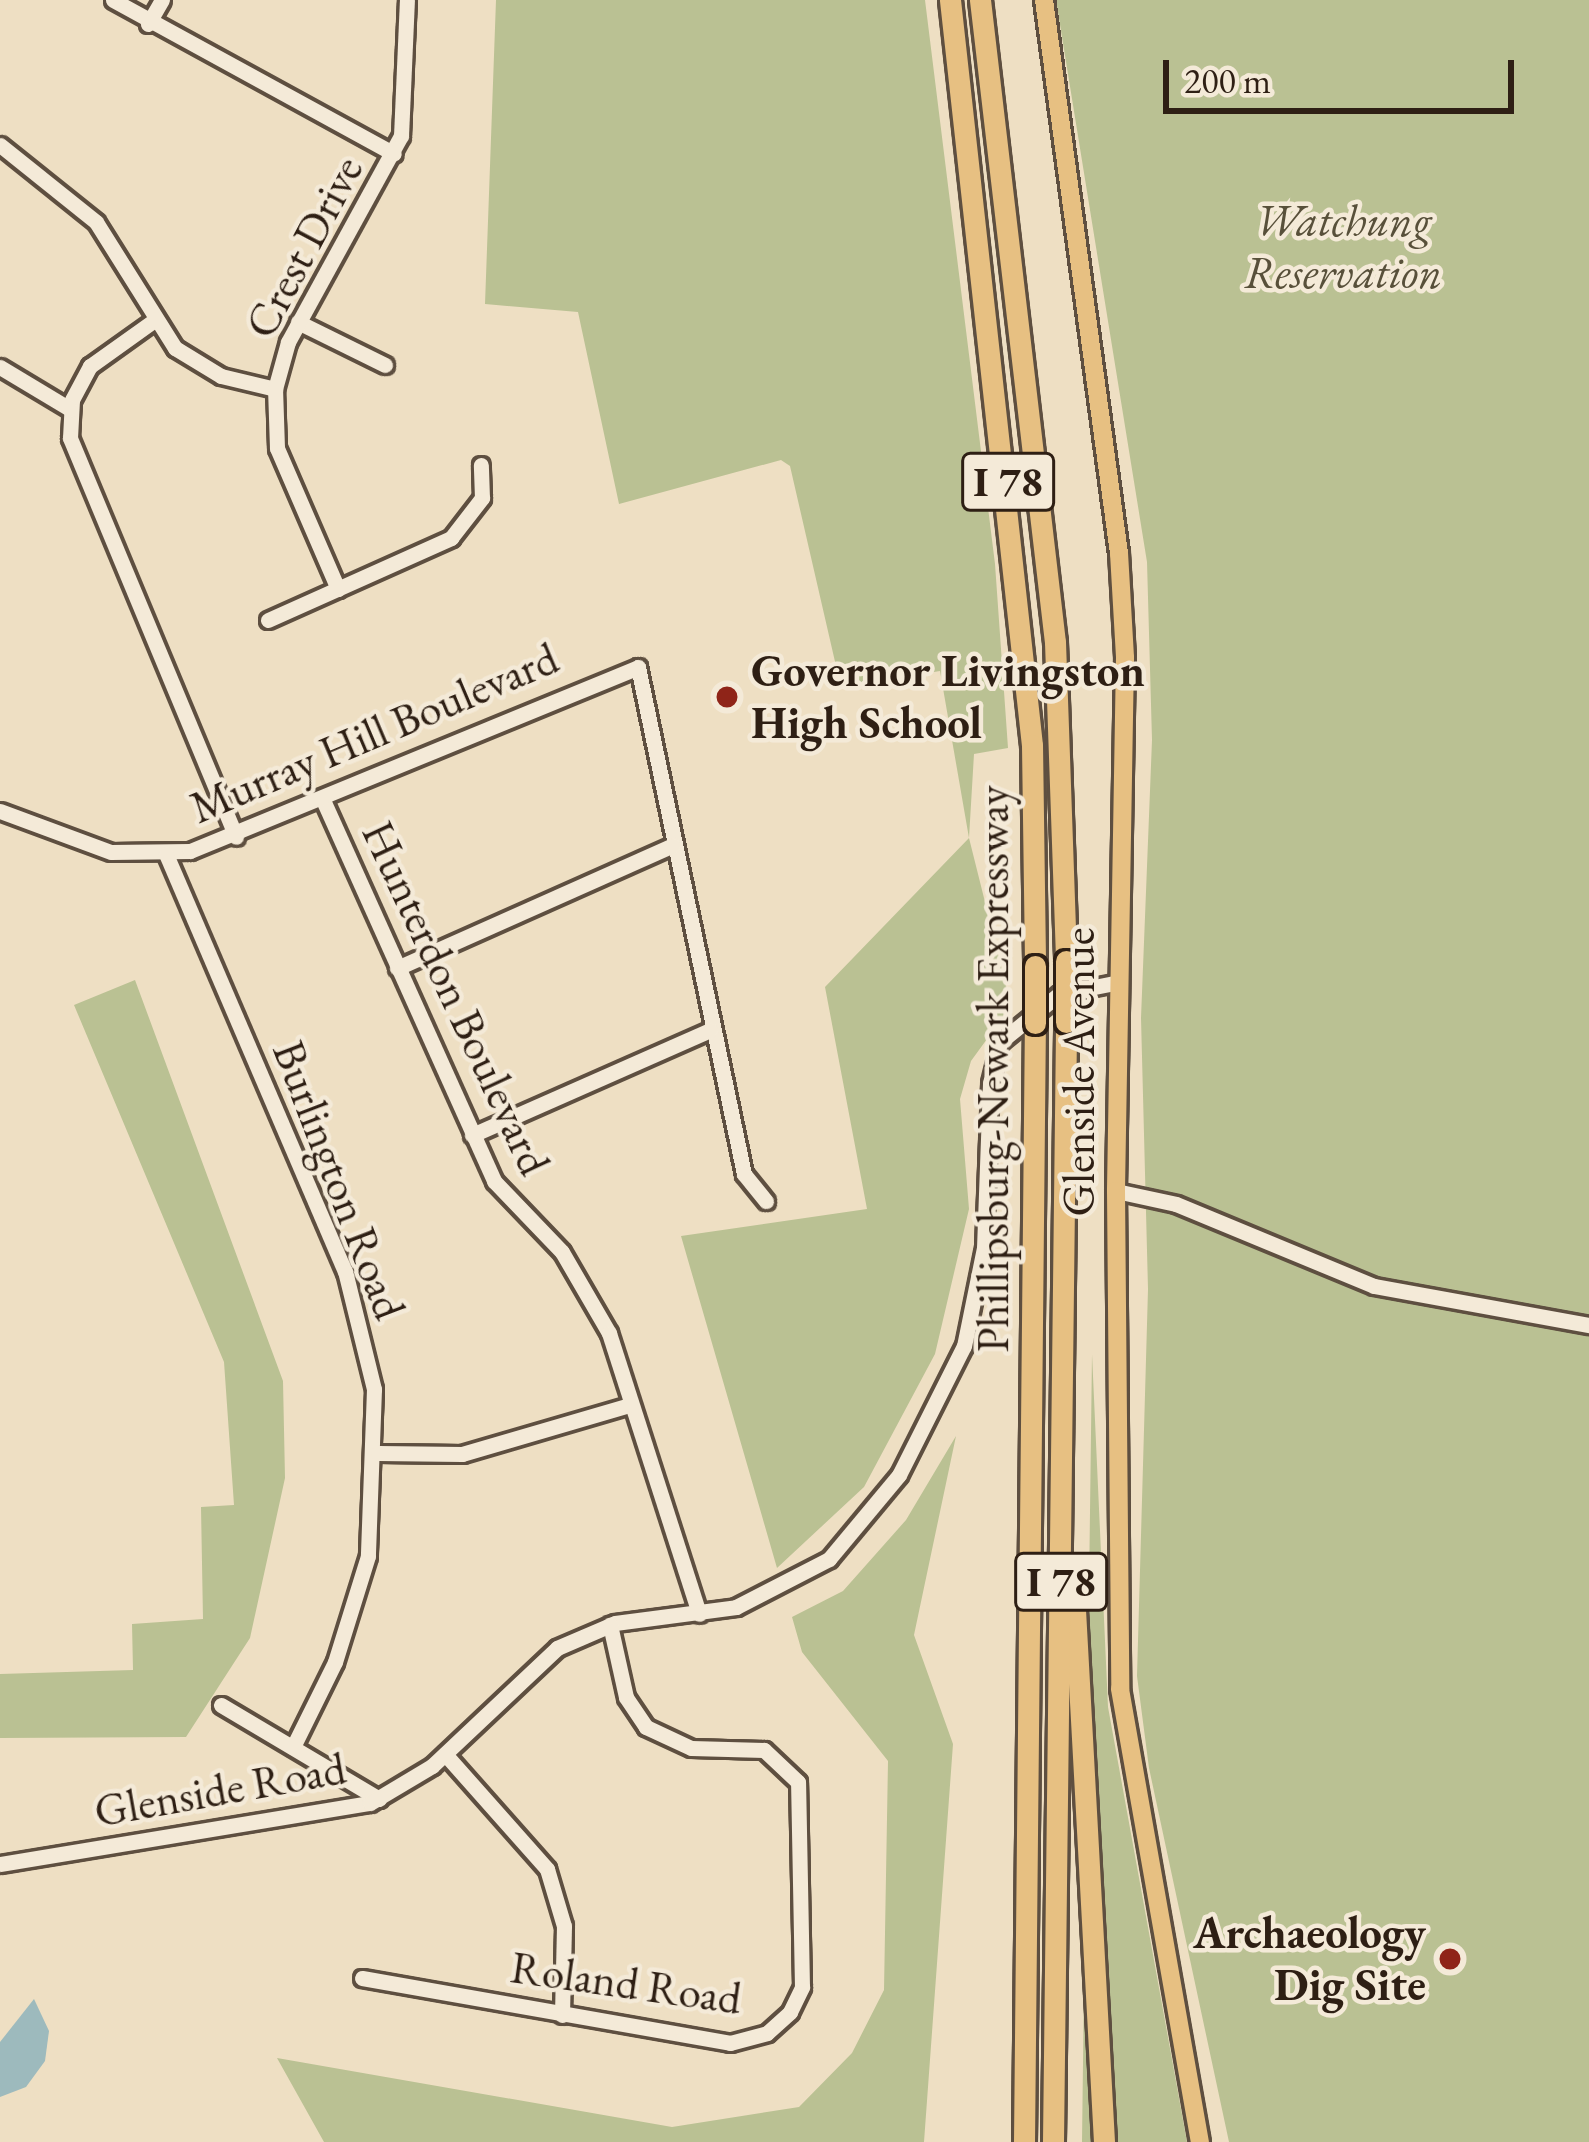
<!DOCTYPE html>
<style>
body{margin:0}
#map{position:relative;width:1589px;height:2142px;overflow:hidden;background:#eedfc3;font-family:"EB Garamond",serif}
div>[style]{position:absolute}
.green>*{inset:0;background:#bac193}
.water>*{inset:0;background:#9dbabd}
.roads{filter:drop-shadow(3px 0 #5e4f40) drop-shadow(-3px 0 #5e4f40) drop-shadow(0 3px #5e4f40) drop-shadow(0 -3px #5e4f40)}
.minor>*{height:15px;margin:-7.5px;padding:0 7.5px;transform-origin:7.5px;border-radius:7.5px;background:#f4ead8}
.major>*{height:18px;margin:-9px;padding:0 9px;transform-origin:9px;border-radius:9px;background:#e7c082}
.highway>*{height:21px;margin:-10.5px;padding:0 10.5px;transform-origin:10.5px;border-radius:10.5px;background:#e7c082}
.bridges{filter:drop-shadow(3px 0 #2e1f14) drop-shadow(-3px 0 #2e1f14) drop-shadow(0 3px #2e1f14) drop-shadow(0 -3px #2e1f14)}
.highway-bridge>*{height:21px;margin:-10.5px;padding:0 10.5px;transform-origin:10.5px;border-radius:10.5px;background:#e7c082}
.dots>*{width:33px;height:33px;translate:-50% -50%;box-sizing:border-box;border:6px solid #f4ead8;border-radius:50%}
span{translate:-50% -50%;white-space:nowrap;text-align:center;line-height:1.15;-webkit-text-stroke:9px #f4ead8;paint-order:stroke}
.shield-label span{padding:3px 9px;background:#f4ead8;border:3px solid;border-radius:9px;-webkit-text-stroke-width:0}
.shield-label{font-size:42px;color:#2e1f14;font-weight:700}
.park-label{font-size:45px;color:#58503a;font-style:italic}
.street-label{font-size:45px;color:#2e1f14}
.poi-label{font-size:45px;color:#2e1f14;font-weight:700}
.left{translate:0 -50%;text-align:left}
.right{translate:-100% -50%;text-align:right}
.scale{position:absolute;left:1163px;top:60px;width:351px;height:54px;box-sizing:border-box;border:6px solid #2e1f14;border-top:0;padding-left:15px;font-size:36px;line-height:42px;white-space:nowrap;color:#2e1f14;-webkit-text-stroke:9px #f4ead8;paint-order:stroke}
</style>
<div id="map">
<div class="green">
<i style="clip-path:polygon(496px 0,925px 0,995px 564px,1008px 748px,974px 754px,969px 838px,1011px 1006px,971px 1061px,960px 1099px,969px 1209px,935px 1354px,864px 1487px,777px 1568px,681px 1236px,867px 1209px,825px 987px,969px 838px,940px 671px,858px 684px,836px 666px,790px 466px,781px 460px,619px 504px,578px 312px,485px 304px)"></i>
<i style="clip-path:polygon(1056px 0,1589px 0,1589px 2142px,1229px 2142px,1149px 1768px,1137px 1676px,1148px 1289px,1141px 1018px,1152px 740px,1147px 562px)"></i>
<i style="clip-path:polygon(135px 980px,283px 1381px,285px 1478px,250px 1638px,186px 1737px,0 1738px,0 1674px,133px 1670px,132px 1624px,203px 1619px,201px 1507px,234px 1505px,224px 1362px,74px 1005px)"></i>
<i style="clip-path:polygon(1092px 1354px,1108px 1707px,1187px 2142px,1082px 2142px)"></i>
<i style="clip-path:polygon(956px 1436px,914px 1635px,953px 1744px,924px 2142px,324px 2142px,277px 2058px,672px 2127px,799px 2107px,852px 2053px,884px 1990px,888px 1761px,802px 1652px,792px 1617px,843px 1591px,906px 1520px)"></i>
</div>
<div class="water">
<i style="clip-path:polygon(34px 1999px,49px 2031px,45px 2061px,26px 2087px,0 2097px,0 2042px)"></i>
</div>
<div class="roads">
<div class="minor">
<i style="left:113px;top:0;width:320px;rotate:28.7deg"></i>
<i style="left:148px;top:24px;width:28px;rotate:-60deg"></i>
<i style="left:0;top:145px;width:123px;rotate:38.7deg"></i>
<i style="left:96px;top:222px;width:149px;rotate:57.9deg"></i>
<i style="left:175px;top:348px;width:54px;rotate:31.3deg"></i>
<i style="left:221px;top:376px;width:56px;rotate:13.5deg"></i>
<i style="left:156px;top:319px;width:81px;rotate:144.5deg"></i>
<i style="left:90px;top:366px;width:38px;rotate:118deg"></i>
<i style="left:72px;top:400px;width:38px;rotate:93deg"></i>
<i style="left:70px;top:438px;width:432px;rotate:67.4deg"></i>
<i style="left:298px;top:322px;width:97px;rotate:26.3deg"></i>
<i style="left:0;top:367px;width:82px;rotate:31deg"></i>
<i style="left:338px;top:589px;width:154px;rotate:-113.4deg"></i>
<i style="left:277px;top:448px;width:59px;rotate:-91.9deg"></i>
<i style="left:275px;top:389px;width:49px;rotate:-74.5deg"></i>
<i style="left:288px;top:342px;width:235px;rotate:-61.3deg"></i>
<i style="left:401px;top:136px;width:136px;rotate:-87.5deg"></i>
<i style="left:268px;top:620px;width:201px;rotate:-24.1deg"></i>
<i style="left:451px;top:538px;width:51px;rotate:-52.2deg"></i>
<i style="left:482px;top:498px;width:33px;rotate:-92deg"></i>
<i style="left:323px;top:800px;width:418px;rotate:65.8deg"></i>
<i style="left:494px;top:1181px;width:98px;rotate:46.2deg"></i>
<i style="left:562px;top:1252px;width:94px;rotate:59.9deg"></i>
<i style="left:609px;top:1333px;width:295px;rotate:72.2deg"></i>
<i style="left:0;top:811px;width:118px;rotate:20.3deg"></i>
<i style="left:111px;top:852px;width:79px;rotate:-0.7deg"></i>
<i style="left:190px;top:851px;width:484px;rotate:-22.3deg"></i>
<i style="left:638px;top:667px;width:518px;rotate:78.19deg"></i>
<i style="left:744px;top:1174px;width:35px;rotate:51deg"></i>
<i style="left:166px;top:854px;width:454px;rotate:66.8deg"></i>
<i style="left:345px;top:1271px;width:122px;rotate:76.2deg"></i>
<i style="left:374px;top:1389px;width:167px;rotate:92.1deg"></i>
<i style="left:368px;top:1556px;width:111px;rotate:107.3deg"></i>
<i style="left:335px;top:1662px;width:95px;rotate:116.3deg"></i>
<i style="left:397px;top:968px;width:302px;rotate:-24deg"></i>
<i style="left:472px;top:1135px;width:260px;rotate:-23.8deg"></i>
<i style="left:1116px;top:1191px;width:61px;rotate:12.2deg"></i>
<i style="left:1176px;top:1204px;width:214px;rotate:22.5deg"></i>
<i style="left:1374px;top:1286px;width:219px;rotate:10.3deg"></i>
<i style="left:378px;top:1453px;width:84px;rotate:0.7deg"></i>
<i style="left:462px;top:1454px;width:175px;rotate:-16.3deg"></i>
<i style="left:221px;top:1705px;width:184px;rotate:30.7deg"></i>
<i style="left:445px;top:1754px;width:154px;rotate:48.4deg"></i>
<i style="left:547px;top:1869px;width:59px;rotate:73.4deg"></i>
<i style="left:564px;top:1926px;width:89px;rotate:91.3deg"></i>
<i style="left:0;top:1864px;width:375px;rotate:-9.4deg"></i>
<i style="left:370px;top:1803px;width:72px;rotate:-30.8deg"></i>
<i style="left:432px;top:1766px;width:172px;rotate:-43.3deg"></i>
<i style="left:557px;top:1648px;width:63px;rotate:-23.3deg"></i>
<i style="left:615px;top:1623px;width:122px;rotate:-7.5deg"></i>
<i style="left:736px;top:1607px;width:105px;rotate:-27.3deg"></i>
<i style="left:829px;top:1559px;width:109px;rotate:-50.2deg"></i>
<i style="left:899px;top:1475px;width:144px;rotate:-63.3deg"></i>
<i style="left:964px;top:1346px;width:100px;rotate:-78.5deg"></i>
<i style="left:984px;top:1248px;width:165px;rotate:-87.9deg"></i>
<i style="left:990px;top:1083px;width:42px;rotate:-76.3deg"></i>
<i style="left:1000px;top:1042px;width:76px;rotate:-39.1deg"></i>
<i style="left:1059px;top:994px;width:61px;rotate:-11.3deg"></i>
<i style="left:362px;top:1978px;width:374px;rotate:10deg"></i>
<i style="left:730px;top:2043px;width:38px;rotate:-15deg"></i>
<i style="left:767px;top:2033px;width:31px;rotate:-42deg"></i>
<i style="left:790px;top:2012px;width:28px;rotate:-64deg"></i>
<i style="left:802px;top:1987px;width:205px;rotate:-91.1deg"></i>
<i style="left:798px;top:1782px;width:47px;rotate:-136.7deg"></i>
<i style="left:764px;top:1750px;width:73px;rotate:-178.4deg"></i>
<i style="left:691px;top:1748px;width:50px;rotate:-155deg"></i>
<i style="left:646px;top:1727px;width:36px;rotate:-124deg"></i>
<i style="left:626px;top:1697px;width:74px;rotate:-102.5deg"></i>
</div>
<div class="major">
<i style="left:1044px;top:0;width:558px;rotate:82.28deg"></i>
<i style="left:1119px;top:553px;width:105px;rotate:86.7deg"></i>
<i style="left:1125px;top:658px;width:533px;rotate:90.97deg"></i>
<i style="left:1116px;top:1191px;width:498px;rotate:89.5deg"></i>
<i style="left:1120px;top:1689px;width:460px;rotate:80deg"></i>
</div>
<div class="highway">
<i style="left:950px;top:0;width:749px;rotate:83.72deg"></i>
<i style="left:1032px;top:745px;width:221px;rotate:89.2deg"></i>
<i style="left:980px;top:0;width:646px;rotate:83.34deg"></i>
<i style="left:1055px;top:642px;width:319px;rotate:88deg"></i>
<i style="left:1073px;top:1573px;width:570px;rotate:86.88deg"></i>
<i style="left:1024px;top:2142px;width:1119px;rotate:-89.44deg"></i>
<i style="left:1053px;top:2142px;width:1120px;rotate:-89.33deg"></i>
</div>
</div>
<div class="bridges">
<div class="highway-bridge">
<i style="left:1066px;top:1022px;width:61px;rotate:-90deg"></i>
<i style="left:1035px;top:1023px;width:57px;rotate:-90deg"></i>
</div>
</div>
<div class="dots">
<i style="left:727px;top:697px;background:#8f2418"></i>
<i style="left:1450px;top:1959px;background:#8f2418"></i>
</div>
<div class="shield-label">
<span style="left:1008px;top:482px">I 78</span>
<span style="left:1061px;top:1582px">I 78</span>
</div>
<div class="park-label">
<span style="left:1343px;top:247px">Watchung<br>Reservation</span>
</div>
<div class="street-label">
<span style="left:304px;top:247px;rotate:-62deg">Crest Drive</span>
<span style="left:374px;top:733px;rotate:-23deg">Murray Hill Boulevard</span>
<span style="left:456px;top:998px;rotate:65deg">Hunterdon Boulevard</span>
<span style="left:993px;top:1069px;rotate:-90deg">Phillipsburg-Newark Expressway</span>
<span style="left:1079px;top:1072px;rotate:-90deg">Glenside Avenue</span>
<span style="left:339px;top:1180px;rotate:69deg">Burlington Road</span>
<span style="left:220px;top:1790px;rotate:-10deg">Glenside Road</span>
<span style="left:626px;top:1983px;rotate:8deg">Roland Road</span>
</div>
<div class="poi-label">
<span class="left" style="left:751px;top:697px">Governor Livingston<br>High School</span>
<span class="right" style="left:1426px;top:1959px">Archaeology<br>Dig Site</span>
</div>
<div class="scale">200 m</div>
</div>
